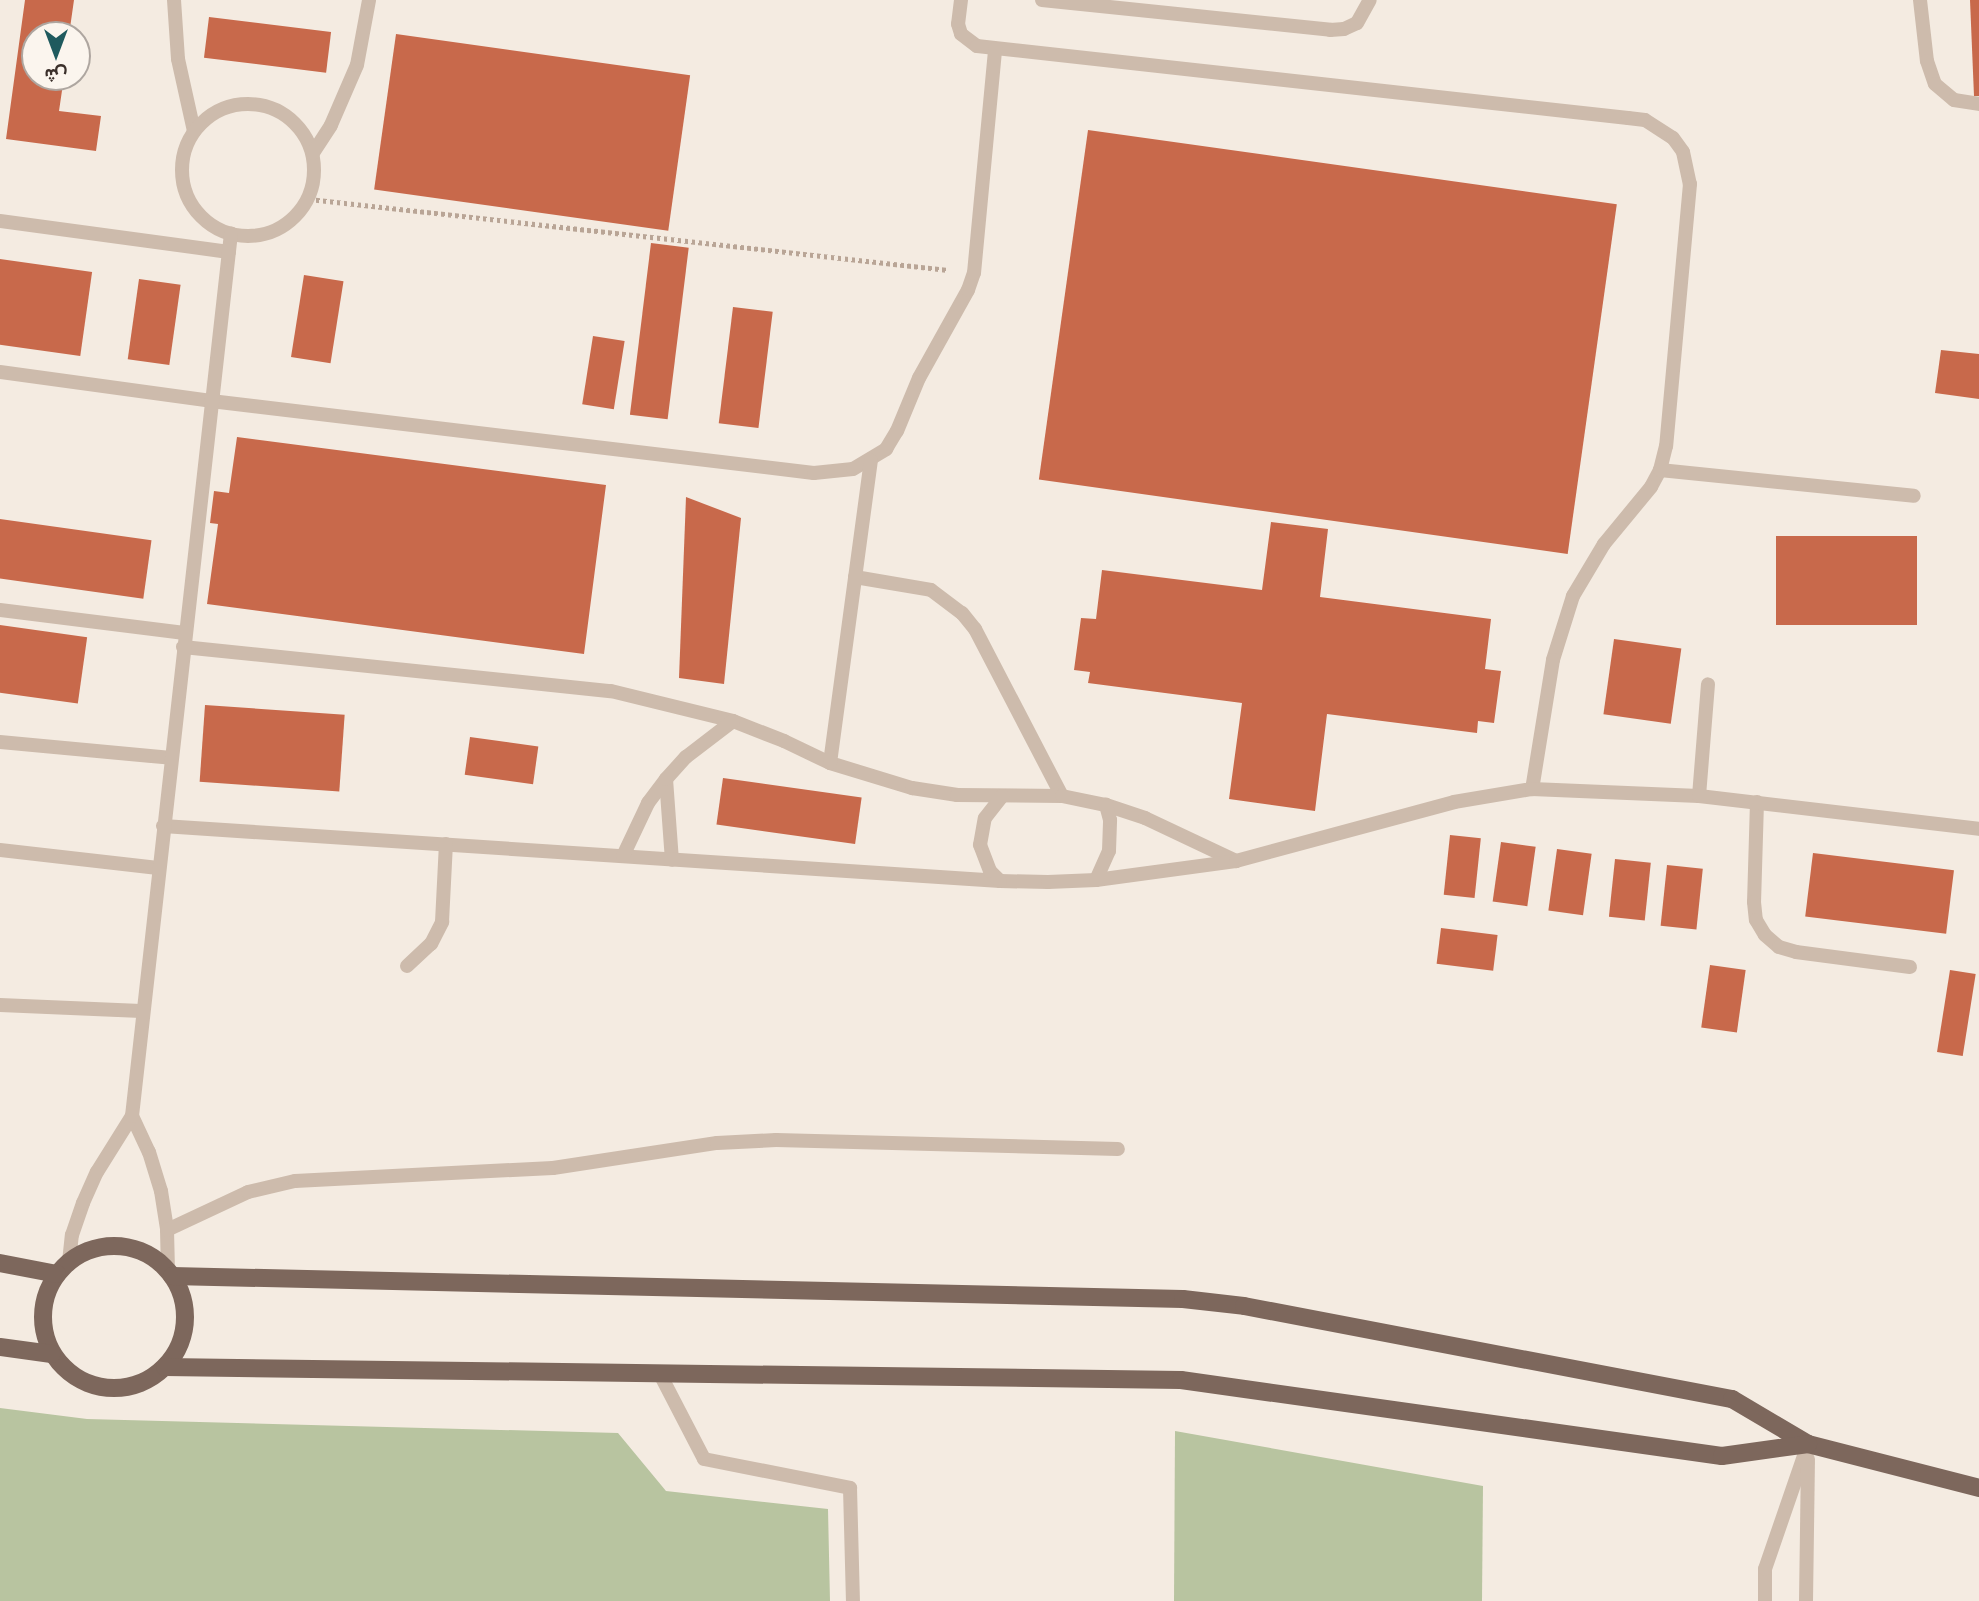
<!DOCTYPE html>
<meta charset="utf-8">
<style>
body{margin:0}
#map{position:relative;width:1979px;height:1601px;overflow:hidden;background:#f4ebe1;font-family:"Fira Sans",Vazirmatn,sans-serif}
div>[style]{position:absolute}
.green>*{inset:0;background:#b8c4a0}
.building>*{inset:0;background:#c8694b;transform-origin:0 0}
.path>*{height:4.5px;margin-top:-2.25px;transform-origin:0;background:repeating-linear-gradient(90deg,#b9a596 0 3.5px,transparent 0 7px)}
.service>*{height:14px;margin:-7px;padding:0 7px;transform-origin:7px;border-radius:7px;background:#cdbbac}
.service>.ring{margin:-7px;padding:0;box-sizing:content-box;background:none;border:14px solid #cdbbac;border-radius:50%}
.primary>*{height:18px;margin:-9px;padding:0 9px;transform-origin:9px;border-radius:9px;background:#7d675c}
.primary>.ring{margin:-9px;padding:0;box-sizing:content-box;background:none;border:18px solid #7d675c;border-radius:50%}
span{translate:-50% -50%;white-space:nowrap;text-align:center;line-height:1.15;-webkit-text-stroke:5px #fbf5ee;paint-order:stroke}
.north{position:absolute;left:21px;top:21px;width:70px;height:70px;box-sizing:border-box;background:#fbf5ee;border:2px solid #aea6a0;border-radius:50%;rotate:180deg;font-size:19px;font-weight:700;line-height:28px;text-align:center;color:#3b302b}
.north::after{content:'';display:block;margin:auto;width:24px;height:32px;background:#1f5a5e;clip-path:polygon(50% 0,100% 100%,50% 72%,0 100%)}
</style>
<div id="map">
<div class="green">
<i style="clip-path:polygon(0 1408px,87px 1419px,618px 1433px,666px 1491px,828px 1509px,830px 1601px,0 1601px)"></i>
<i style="clip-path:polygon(1175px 1431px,1483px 1486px,1482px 1601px,1174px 1601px)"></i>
</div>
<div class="building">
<i style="clip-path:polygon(25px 0,74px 0,69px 35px,35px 35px,35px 77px,64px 77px,59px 111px,101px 116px,96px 151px,6px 139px)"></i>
<i style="clip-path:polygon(1970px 0,1979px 0,1979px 96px,1974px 96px)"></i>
<i style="left:209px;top:17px;width:123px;height:41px;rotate:7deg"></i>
<i style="left:396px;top:34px;width:297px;height:157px;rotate:8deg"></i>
<i style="left:1088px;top:130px;width:534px;height:353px;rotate:8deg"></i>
<i style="left:651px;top:243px;width:38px;height:173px;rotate:7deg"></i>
<i style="left:0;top:259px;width:93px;height:85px;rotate:8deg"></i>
<i style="left:304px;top:275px;width:40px;height:83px;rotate:9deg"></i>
<i style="left:139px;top:279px;width:42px;height:81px;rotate:8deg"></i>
<i style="left:733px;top:307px;width:40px;height:117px;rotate:7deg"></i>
<i style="left:593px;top:336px;width:32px;height:69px;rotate:9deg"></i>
<i style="clip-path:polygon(1941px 350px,1979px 354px,1979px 399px,1935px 393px)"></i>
<i style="clip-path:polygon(237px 437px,606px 485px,584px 654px,207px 604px,218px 524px,210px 523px,214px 491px,229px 493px)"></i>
<i style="clip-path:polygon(686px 497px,741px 518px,724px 684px,679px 678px)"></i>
<i style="left:0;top:519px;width:153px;height:59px;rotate:8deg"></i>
<i style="clip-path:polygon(1271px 522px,1328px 529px,1320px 597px,1491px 619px,1485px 669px,1501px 671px,1494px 723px,1478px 721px,1477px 733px,1327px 714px,1315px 811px,1229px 799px,1242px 703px,1088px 683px,1090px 672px,1074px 670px,1081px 618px,1096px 619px,1102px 570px,1262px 590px)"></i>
<i style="left:1776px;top:536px;width:141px;height:89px"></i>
<i style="left:0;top:625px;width:88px;height:67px;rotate:8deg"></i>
<i style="left:1614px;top:639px;width:68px;height:76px;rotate:8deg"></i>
<i style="left:205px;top:705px;width:140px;height:77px;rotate:4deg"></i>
<i style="left:470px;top:737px;width:69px;height:38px;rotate:8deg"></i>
<i style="left:723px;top:778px;width:140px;height:47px;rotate:8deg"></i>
<i style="left:1450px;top:835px;width:31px;height:60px;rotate:6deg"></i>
<i style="left:1501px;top:842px;width:35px;height:60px;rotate:8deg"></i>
<i style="left:1557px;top:849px;width:35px;height:62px;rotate:8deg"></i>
<i style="left:1813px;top:853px;width:142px;height:64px;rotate:7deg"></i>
<i style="left:1615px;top:859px;width:36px;height:58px;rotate:6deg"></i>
<i style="left:1667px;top:865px;width:36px;height:61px;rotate:6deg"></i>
<i style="left:1441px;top:928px;width:57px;height:36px;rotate:7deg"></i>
<i style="left:1710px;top:965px;width:36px;height:63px;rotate:8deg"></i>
<i style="left:1950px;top:970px;width:26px;height:83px;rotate:9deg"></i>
</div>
<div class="path">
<i style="left:309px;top:199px;width:643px;rotate:6.34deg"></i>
</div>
<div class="service">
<i style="left:174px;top:0;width:59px;rotate:86.1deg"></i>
<i style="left:178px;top:59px;width:74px;rotate:77.5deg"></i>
<i style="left:961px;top:0;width:24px;rotate:97deg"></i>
<i style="left:958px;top:24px;width:10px;rotate:73deg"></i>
<i style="left:961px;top:34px;width:20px;rotate:37deg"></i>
<i style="left:977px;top:46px;width:655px;rotate:6.31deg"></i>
<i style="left:1628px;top:118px;width:17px;rotate:7deg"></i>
<i style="left:1645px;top:120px;width:33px;rotate:33deg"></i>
<i style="left:1673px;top:138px;width:17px;rotate:54deg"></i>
<i style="left:1683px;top:152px;width:33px;rotate:78deg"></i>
<i style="left:1690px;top:184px;width:263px;rotate:95.2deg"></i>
<i style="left:1666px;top:446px;width:25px;rotate:104deg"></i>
<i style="left:1660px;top:470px;width:19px;rotate:118deg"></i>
<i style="left:1651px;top:487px;width:74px;rotate:129.5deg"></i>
<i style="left:1604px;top:544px;width:61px;rotate:120.8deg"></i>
<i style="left:1573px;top:596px;width:67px;rotate:107.4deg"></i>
<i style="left:1553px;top:660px;width:131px;rotate:99.2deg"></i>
<i style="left:1042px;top:0;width:290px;rotate:5.9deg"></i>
<i style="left:1330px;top:30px;width:14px;rotate:-4deg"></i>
<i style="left:1344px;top:29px;width:14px;rotate:-25deg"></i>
<i style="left:1357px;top:23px;width:26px;rotate:-61deg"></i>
<i style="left:1920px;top:0;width:61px;rotate:83.5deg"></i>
<i style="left:1927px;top:61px;width:24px;rotate:71deg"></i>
<i style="left:1935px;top:84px;width:25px;rotate:40deg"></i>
<i style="left:1954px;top:100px;width:25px;rotate:9deg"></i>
<i class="ring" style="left:182px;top:104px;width:118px;height:118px"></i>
<i style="left:313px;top:153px;width:33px;rotate:-57deg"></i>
<i style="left:331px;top:125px;width:65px;rotate:-66.6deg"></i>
<i style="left:357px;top:65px;width:66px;rotate:-79.5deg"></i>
<i style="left:0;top:221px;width:231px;rotate:7.7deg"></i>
<i style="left:0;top:372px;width:213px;rotate:7.8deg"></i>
<i style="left:211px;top:401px;width:607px;rotate:6.81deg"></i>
<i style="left:814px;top:473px;width:39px;rotate:-6deg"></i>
<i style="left:853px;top:469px;width:39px;rotate:-31deg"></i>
<i style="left:886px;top:449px;width:21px;rotate:-59deg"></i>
<i style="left:897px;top:431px;width:57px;rotate:-67.5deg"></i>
<i style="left:919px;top:378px;width:101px;rotate:-60.9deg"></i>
<i style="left:968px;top:290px;width:18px;rotate:-71deg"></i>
<i style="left:974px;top:273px;width:225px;rotate:-84.6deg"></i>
<i style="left:1660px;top:470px;width:255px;rotate:5.8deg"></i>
<i style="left:855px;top:577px;width:77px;rotate:9.7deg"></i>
<i style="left:931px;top:590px;width:39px;rotate:37deg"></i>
<i style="left:962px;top:613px;width:21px;rotate:51deg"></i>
<i style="left:975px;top:629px;width:188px;rotate:62.5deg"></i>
<i style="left:0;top:610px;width:186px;rotate:7.1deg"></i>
<i style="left:183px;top:647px;width:430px;rotate:5.9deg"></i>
<i style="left:611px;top:691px;width:126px;rotate:13.8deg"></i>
<i style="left:733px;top:721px;width:55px;rotate:21.4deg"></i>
<i style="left:784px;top:741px;width:51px;rotate:25.6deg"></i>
<i style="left:830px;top:763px;width:86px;rotate:17deg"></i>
<i style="left:912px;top:788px;width:46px;rotate:8.8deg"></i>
<i style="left:957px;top:795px;width:105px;rotate:0.5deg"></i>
<i style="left:1062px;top:796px;width:45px;rotate:11.6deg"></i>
<i style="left:1106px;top:805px;width:41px;rotate:18.4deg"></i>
<i style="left:1145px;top:818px;width:101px;rotate:25.3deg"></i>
<i style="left:0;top:742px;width:172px;rotate:5.3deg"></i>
<i style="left:830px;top:763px;width:305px;rotate:-82.3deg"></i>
<i style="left:666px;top:779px;width:81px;rotate:85.8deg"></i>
<i style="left:1699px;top:796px;width:112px;rotate:-85.4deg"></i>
<i style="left:1757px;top:802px;width:100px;rotate:91.7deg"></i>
<i style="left:1754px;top:902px;width:18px;rotate:84deg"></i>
<i style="left:1756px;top:920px;width:17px;rotate:59deg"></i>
<i style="left:1765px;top:935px;width:18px;rotate:41deg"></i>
<i style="left:1779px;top:947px;width:18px;rotate:16deg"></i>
<i style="left:1796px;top:952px;width:115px;rotate:7.5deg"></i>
<i style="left:163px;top:826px;width:839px;rotate:3.76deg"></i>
<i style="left:1000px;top:881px;width:48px;rotate:1.2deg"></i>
<i style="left:1048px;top:882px;width:48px;rotate:-2.4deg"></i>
<i style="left:1096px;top:880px;width:141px;rotate:-7.7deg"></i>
<i style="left:1236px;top:861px;width:226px;rotate:-15.1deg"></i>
<i style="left:1454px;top:802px;width:79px;rotate:-9.5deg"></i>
<i style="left:1532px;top:789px;width:167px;rotate:2.4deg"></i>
<i style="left:1699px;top:796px;width:282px;rotate:6.7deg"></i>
<i style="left:0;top:850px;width:159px;rotate:6.5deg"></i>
<i style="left:623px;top:856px;width:59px;rotate:-64.7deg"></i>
<i style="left:648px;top:803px;width:30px;rotate:-53deg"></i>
<i style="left:666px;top:779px;width:30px;rotate:-48deg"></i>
<i style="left:686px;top:757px;width:59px;rotate:-37.5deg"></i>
<i style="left:1096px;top:880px;width:32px;rotate:-66deg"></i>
<i style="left:1109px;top:851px;width:31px;rotate:-88deg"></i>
<i style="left:1110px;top:820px;width:16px;rotate:-105deg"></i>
<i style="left:1000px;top:881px;width:14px;rotate:-135deg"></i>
<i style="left:990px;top:871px;width:28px;rotate:-111deg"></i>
<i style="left:980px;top:845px;width:27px;rotate:-80deg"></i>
<i style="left:985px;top:818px;width:28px;rotate:-52deg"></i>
<i style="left:407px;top:966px;width:33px;rotate:-43deg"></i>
<i style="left:431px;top:944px;width:25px;rotate:-63deg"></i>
<i style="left:442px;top:922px;width:78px;rotate:-87.1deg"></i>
<i style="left:0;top:1005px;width:141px;rotate:2.4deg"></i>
<i style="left:132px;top:1116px;width:40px;rotate:65deg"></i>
<i style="left:149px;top:1152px;width:41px;rotate:72.9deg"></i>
<i style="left:161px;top:1191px;width:39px;rotate:81deg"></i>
<i style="left:167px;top:1230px;width:40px;rotate:88.6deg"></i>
<i style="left:167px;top:1230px;width:89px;rotate:-25.1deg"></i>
<i style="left:248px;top:1192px;width:48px;rotate:-13.2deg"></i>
<i style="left:295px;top:1181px;width:258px;rotate:-2.9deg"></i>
<i style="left:553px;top:1168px;width:166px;rotate:-8.7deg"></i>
<i style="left:717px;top:1143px;width:59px;rotate:-2.9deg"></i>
<i style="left:776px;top:1140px;width:342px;rotate:1.5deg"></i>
<i style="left:69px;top:1262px;width:27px;rotate:-84deg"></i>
<i style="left:72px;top:1235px;width:34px;rotate:-71deg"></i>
<i style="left:83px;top:1203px;width:34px;rotate:-66deg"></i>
<i style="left:97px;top:1172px;width:66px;rotate:-58deg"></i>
<i style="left:132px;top:1116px;width:888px;rotate:-83.6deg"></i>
<i style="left:661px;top:1376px;width:93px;rotate:62.6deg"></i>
<i style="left:704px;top:1459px;width:149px;rotate:11.2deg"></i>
<i style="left:850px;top:1488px;width:113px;rotate:88.5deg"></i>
<i style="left:1765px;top:1601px;width:32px;rotate:-90deg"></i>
<i style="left:1765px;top:1569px;width:132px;rotate:-71deg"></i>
<i style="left:1806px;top:1601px;width:142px;rotate:-89.2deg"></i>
</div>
<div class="primary">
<i class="ring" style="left:43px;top:1246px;width:124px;height:124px"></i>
<i style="left:0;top:1263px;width:58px;rotate:10.9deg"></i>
<i style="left:172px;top:1276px;width:1011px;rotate:1.3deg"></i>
<i style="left:1183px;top:1299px;width:61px;rotate:6.5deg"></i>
<i style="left:1244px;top:1306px;width:497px;rotate:10.8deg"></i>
<i style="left:1732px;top:1399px;width:88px;rotate:30.6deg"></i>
<i style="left:1808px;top:1444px;width:177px;rotate:14.4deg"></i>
<i style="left:0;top:1347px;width:52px;rotate:7.7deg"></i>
<i style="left:165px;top:1367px;width:1016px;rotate:0.73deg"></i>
<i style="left:1181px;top:1380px;width:546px;rotate:8deg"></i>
<i style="left:1722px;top:1456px;width:87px;rotate:-7.9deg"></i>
</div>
<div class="north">ش</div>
</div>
